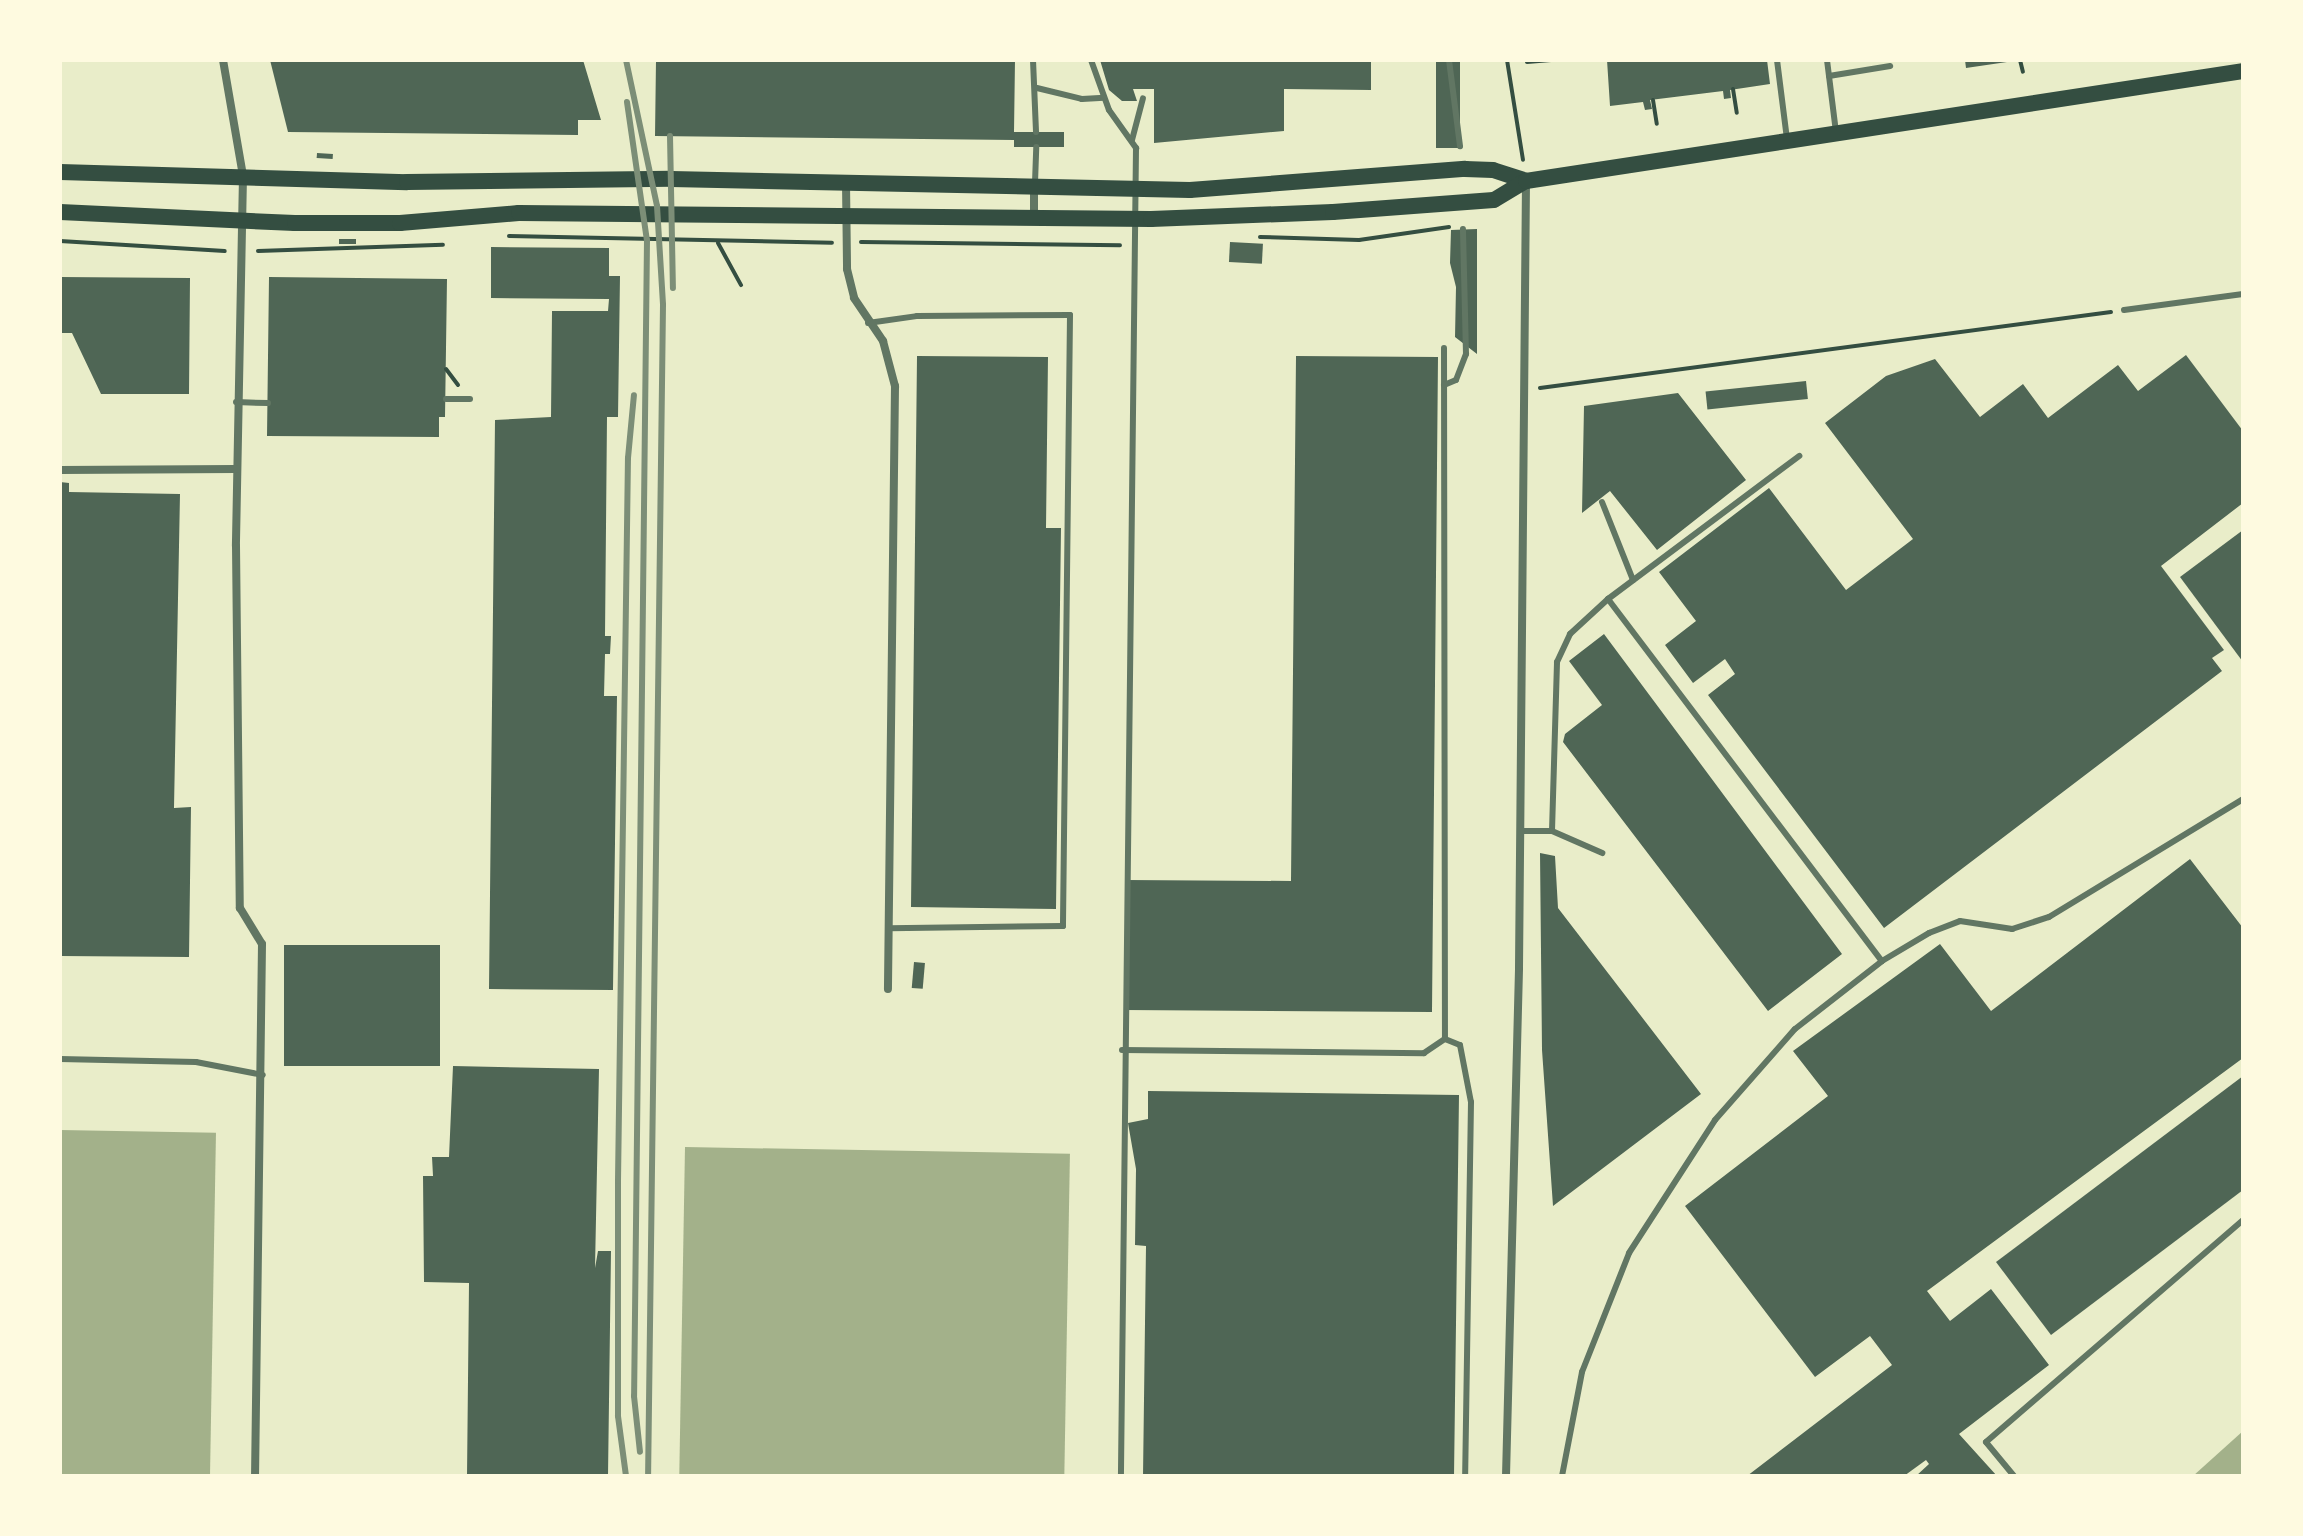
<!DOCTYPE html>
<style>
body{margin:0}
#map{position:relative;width:2303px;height:1536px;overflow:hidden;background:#e9edc9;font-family:Barlow,sans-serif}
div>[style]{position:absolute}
.water>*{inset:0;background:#a3b18a;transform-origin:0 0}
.building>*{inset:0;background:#4f6655;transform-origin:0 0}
.path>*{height:4px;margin:-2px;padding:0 2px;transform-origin:2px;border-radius:2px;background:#344e41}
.service>*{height:6px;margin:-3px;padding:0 3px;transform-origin:3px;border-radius:3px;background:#617663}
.minor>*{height:8px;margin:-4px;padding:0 4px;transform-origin:4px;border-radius:4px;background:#617663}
.secondary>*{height:16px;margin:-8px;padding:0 8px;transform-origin:8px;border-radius:8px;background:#344e41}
.rail>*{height:6px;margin:-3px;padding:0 3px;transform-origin:3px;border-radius:3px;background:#7c8e77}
span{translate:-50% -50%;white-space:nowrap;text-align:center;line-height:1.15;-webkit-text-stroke:6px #fefae0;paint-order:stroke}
.frame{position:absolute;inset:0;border:62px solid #fefae0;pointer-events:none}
</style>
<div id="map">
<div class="water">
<i style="left:60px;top:1130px;width:156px;height:346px;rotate:1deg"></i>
<i style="left:685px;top:1147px;width:385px;height:329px;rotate:1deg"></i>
<i style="clip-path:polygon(2243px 1431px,2243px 1476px,2193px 1476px)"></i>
</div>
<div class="building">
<i style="clip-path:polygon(270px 60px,583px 60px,601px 120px,578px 120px,578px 135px,288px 132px)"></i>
<i style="clip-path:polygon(656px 60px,1015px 60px,1014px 132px,1064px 132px,1064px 147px,1014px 147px,1014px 140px,655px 136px)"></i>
<i style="clip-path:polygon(1100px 60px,1371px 60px,1371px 90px,1284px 89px,1284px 131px,1154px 143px,1154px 89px,1133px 89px,1137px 101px,1122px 101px,1109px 90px)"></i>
<i style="left:1436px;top:60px;width:24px;height:88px"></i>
<i style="clip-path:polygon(1607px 60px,1767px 60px,1770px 84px,1730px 90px,1731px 98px,1724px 99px,1723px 91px,1650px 100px,1652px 109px,1645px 110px,1643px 102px,1610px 106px)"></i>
<i style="clip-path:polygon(1965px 60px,2007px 60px,2007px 62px,1966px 68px)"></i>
<i style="left:317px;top:153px;width:16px;height:5px;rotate:4deg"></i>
<i style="clip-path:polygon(1477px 229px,1477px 354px,1455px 337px,1456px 287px,1450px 263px,1451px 230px)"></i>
<i style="left:339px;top:239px;width:17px;height:5px"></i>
<i style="left:1230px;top:242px;width:33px;height:20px;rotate:3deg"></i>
<i style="clip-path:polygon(491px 247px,609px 248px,609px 276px,620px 276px,618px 417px,607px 417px,605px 636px,611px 636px,610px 654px,605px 654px,604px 696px,617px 696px,613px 990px,489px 989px,495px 420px,551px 417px,552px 311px,608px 311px,609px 299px,491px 298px)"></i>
<i style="clip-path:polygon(60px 277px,190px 278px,189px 394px,101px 394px,72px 333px,60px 333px)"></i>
<i style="clip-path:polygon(269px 277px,447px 279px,445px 417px,439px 417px,439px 437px,267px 436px)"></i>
<i style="clip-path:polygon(2186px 355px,2243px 431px,2243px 503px,2161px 566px,2224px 650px,2212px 658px,2222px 671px,1884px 928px,1708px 695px,1735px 674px,1725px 659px,1693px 683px,1665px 645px,1696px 621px,1659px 572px,1769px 488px,1846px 590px,1913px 539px,1825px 423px,1886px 376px,1935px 359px,1980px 417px,2023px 384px,2048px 418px,2118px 365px,2138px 391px)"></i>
<i style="clip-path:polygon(917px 356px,1048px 357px,1046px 528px,1061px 528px,1056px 909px,911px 907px)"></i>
<i style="clip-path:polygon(1296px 356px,1438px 357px,1432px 1012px,1124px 1010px,1126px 880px,1291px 881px)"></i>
<i style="left:1806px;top:381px;width:18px;height:101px;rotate:84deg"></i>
<i style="clip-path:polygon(1678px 393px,1746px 480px,1657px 550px,1610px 491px,1582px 513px,1584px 406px)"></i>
<i style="clip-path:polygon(60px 482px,69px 483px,69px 492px,180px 494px,174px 808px,191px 807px,189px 957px,60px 956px)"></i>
<i style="clip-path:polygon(2243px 530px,2243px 662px,2180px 577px)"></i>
<i style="clip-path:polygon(1604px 634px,1842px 954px,1768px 1011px,1563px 742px,1565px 734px,1602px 705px,1569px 661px)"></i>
<i style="clip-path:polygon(1540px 853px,1555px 856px,1558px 908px,1701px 1094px,1553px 1206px,1542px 1050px)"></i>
<i style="clip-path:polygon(2190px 859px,2243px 928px,2243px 1058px,1927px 1291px,1950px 1321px,1991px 1289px,2049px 1365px,1959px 1434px,1997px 1476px,1916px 1476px,1929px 1464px,1926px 1460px,1904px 1476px,1747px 1476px,1892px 1365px,1870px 1336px,1815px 1377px,1685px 1206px,1828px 1096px,1793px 1051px,1940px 944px,1991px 1011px)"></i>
<i style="left:284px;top:945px;width:156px;height:121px"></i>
<i style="left:914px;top:962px;width:11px;height:26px;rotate:5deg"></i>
<i style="clip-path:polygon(453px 1066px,599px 1069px,595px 1268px,598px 1251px,611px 1251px,608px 1476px,467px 1476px,469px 1283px,424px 1282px,423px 1176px,433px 1176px,432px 1157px,449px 1157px)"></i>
<i style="clip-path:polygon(2243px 1076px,2243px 1190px,2051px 1335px,1996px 1262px)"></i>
<i style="clip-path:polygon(1148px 1091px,1459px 1095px,1454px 1476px,1143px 1476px,1146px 1246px,1135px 1245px,1136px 1169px,1128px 1123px,1148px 1119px)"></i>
</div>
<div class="path">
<i style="left:1507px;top:60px;width:101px;rotate:80.9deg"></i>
<i style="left:2020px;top:60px;width:12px;rotate:76deg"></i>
<i style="left:1527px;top:62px;width:24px;rotate:-5deg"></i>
<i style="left:1733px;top:89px;width:24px;rotate:81deg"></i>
<i style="left:1653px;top:100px;width:24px;rotate:81deg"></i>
<i style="left:509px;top:236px;width:323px;rotate:1.2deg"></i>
<i style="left:1260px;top:237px;width:99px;rotate:1.7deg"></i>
<i style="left:1359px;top:240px;width:91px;rotate:-8.2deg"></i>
<i style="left:60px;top:241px;width:165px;rotate:3.5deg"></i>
<i style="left:861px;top:242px;width:259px;rotate:0.7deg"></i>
<i style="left:718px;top:243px;width:48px;rotate:61.3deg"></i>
<i style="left:258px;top:251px;width:185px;rotate:-1.9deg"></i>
<i style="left:446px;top:369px;width:20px;rotate:53deg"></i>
<i style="left:1540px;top:388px;width:576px;rotate:-7.58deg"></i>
<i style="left:60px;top:489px;width:24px;rotate:90deg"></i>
</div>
<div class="service">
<i style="left:1033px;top:60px;width:72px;rotate:87.6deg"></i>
<i style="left:1091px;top:60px;width:53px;rotate:70.2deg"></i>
<i style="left:1109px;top:110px;width:47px;rotate:54.6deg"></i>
<i style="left:1136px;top:148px;width:1328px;rotate:90.65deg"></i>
<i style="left:1449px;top:60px;width:87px;rotate:82.7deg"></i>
<i style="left:1777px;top:60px;width:80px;rotate:82.8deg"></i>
<i style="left:1827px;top:60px;width:73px;rotate:82.9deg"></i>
<i style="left:1829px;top:76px;width:62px;rotate:-9.3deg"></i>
<i style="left:1037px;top:88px;width:46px;rotate:13.7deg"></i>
<i style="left:1082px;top:99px;width:22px;rotate:-3deg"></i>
<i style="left:1132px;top:140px;width:43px;rotate:-75.3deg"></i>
<i style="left:1035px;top:183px;width:36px;rotate:-88deg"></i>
<i style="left:2124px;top:310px;width:120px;rotate:-7.7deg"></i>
<i style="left:868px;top:323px;width:49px;rotate:-8.1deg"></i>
<i style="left:917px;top:316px;width:153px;rotate:-0.4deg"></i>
<i style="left:1070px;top:315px;width:611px;rotate:90.66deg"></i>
<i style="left:1063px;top:926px;width:174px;rotate:179.3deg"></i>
<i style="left:1444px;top:348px;width:691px;rotate:89.92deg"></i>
<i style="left:1444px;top:385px;width:13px;rotate:-23deg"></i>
<i style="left:1456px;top:380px;width:28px;rotate:-69deg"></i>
<i style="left:1466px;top:354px;width:125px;rotate:-91.4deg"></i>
<i style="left:446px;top:399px;width:24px"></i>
<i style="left:236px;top:402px;width:32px;rotate:2deg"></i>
<i style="left:1602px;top:502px;width:84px;rotate:68.3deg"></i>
<i style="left:1608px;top:599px;width:239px;rotate:-36.8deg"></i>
<i style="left:1520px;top:831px;width:32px"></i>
<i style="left:1552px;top:831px;width:169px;rotate:-88.3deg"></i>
<i style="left:1557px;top:662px;width:31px;rotate:-65deg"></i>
<i style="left:1570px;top:634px;width:52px;rotate:-42.6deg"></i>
<i style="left:1608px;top:599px;width:454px;rotate:52.9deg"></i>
<i style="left:1552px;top:831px;width:55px;rotate:23.7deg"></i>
<i style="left:1445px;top:1039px;width:16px;rotate:22deg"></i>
<i style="left:1460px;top:1045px;width:58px;rotate:79.1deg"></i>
<i style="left:1471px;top:1102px;width:374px;rotate:90.9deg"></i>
<i style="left:1122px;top:1050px;width:302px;rotate:0.6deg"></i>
<i style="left:1424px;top:1053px;width:25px;rotate:-34deg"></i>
<i style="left:60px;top:1059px;width:136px;rotate:1.3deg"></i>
<i style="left:196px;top:1062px;width:68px;rotate:11deg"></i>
<i style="left:1562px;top:1476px;width:106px;rotate:-79.1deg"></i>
<i style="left:1582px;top:1372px;width:128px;rotate:-68.4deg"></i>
<i style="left:1629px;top:1253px;width:158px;rotate:-57.1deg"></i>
<i style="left:1715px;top:1120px;width:121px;rotate:-48.7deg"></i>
<i style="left:1795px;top:1029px;width:110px;rotate:-38deg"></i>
<i style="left:1882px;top:961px;width:55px;rotate:-30.8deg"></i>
<i style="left:1929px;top:933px;width:33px;rotate:-21deg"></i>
<i style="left:1960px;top:921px;width:53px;rotate:8.7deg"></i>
<i style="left:2012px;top:929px;width:39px;rotate:-18deg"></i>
<i style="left:2049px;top:917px;width:227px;rotate:-31.3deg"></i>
<i style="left:2014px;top:1476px;width:44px;rotate:-129.5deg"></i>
<i style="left:1986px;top:1442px;width:340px;rotate:-40.8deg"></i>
</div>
<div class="minor">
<i style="left:223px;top:60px;width:118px;rotate:80.2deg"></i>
<i style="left:243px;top:176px;width:370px;rotate:91.1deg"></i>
<i style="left:236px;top:546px;width:362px;rotate:89.4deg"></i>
<i style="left:240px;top:908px;width:42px;rotate:58.6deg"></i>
<i style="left:262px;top:944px;width:532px;rotate:90.75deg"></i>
<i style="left:846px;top:183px;width:86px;rotate:89.3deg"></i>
<i style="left:847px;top:269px;width:30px;rotate:76deg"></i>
<i style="left:854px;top:298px;width:52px;rotate:56deg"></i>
<i style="left:883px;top:341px;width:47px;rotate:75.1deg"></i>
<i style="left:895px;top:386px;width:603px;rotate:90.67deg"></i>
<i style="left:1034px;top:217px;width:30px;rotate:-90deg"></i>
<i style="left:60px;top:470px;width:176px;rotate:-0.3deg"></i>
<i style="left:1506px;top:1476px;width:508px;rotate:-88.53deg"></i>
<i style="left:1519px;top:968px;width:787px;rotate:-89.49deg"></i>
</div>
<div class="secondary">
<i style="left:60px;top:172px;width:347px;rotate:1.7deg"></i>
<i style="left:407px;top:182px;width:264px;rotate:-0.7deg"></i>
<i style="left:671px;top:179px;width:519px;rotate:1.21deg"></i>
<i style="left:1190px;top:190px;width:276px;rotate:-4.4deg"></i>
<i style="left:1465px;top:169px;width:28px;rotate:2deg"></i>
<i style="left:1493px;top:170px;width:35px;rotate:18deg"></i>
<i style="left:60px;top:212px;width:235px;rotate:2.7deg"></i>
<i style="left:295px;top:223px;width:105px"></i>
<i style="left:400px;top:223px;width:119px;rotate:-4.8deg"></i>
<i style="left:519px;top:213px;width:632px;rotate:0.54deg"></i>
<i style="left:1151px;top:219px;width:182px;rotate:-2.2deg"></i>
<i style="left:1333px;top:212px;width:161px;rotate:-4.3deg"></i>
<i style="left:1494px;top:200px;width:37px;rotate:-31deg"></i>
<i style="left:1526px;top:181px;width:725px;rotate:-8.72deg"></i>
</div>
<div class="rail">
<i style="left:626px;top:60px;width:149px;rotate:78deg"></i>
<i style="left:657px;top:206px;width:99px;rotate:86.5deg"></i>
<i style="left:663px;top:305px;width:1171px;rotate:90.73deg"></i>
<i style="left:627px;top:102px;width:139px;rotate:81.8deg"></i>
<i style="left:647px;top:240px;width:1156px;rotate:90.64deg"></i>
<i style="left:634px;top:1396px;width:56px;rotate:83.9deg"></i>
<i style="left:670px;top:136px;width:152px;rotate:88.9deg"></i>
<i style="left:626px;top:1476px;width:61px;rotate:-97.6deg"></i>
<i style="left:618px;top:1416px;width:235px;rotate:-90deg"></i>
<i style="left:618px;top:1181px;width:723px;rotate:-89.21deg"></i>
<i style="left:628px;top:458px;width:63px;rotate:-84.6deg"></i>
</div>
<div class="frame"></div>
</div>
